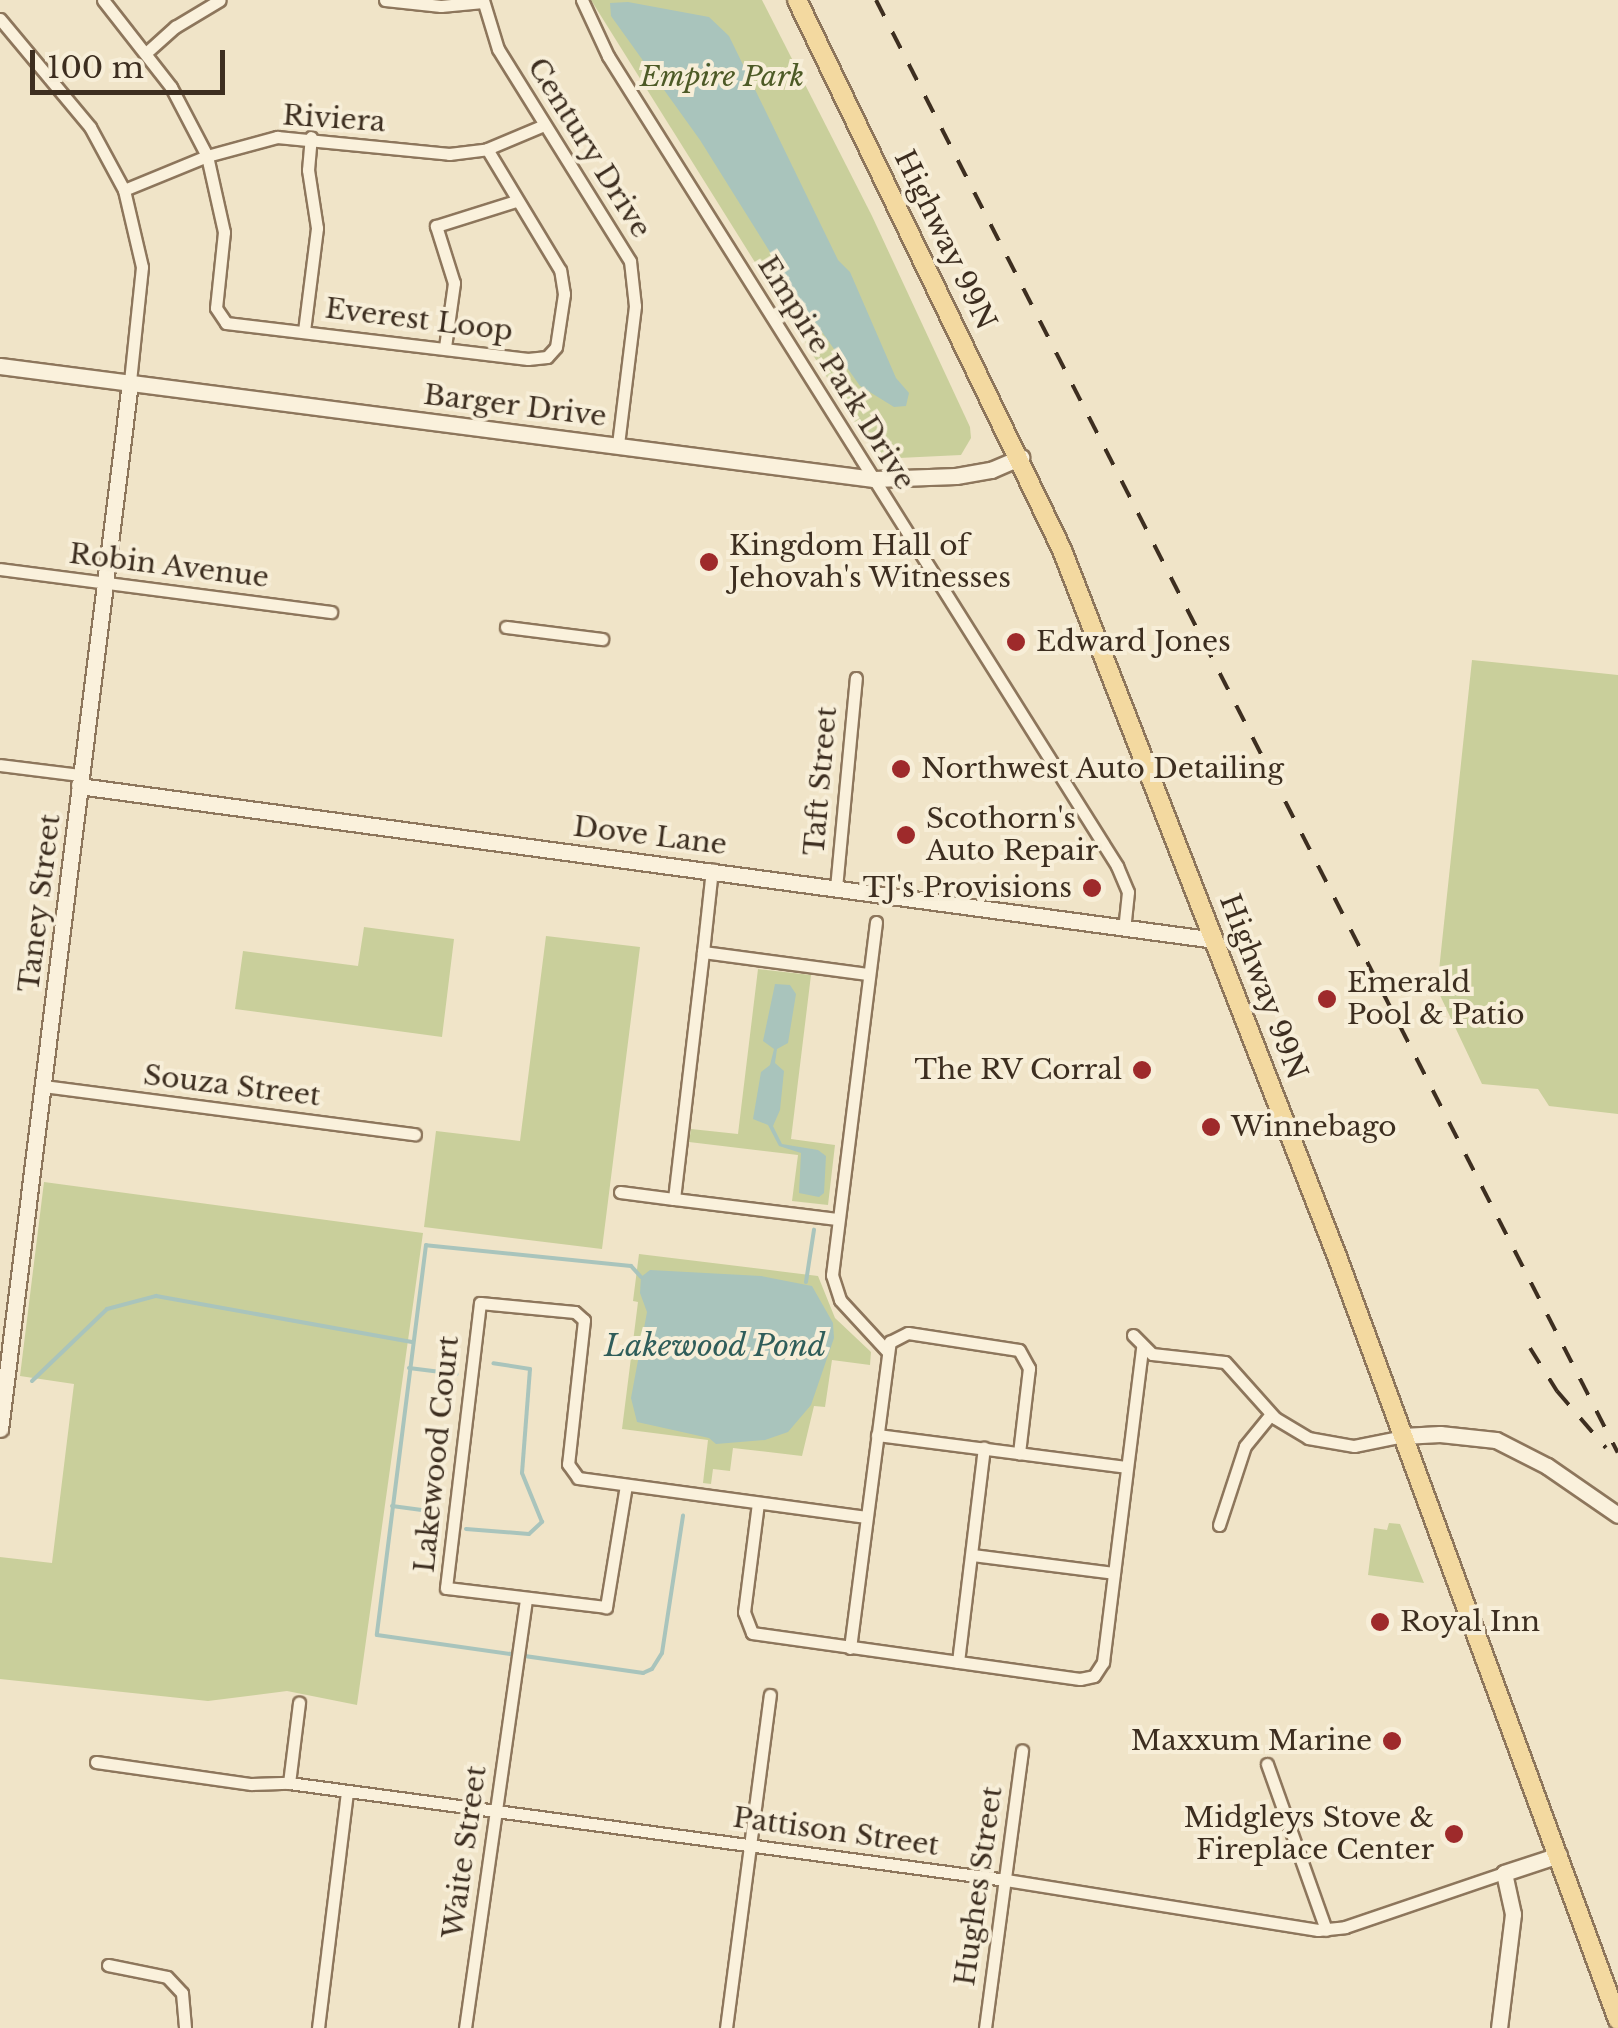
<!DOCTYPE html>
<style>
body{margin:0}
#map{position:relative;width:1618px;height:2028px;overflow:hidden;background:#f0e4c8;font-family:"Libre Baskerville",serif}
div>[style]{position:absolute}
.green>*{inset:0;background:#c9cf9b}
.water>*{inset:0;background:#a9c4bc}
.stream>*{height:4px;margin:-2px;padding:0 2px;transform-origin:2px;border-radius:2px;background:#a9c4bc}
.roads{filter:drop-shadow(2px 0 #8d765c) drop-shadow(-2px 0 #8d765c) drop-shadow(0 2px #8d765c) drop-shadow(0 -2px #8d765c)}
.street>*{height:11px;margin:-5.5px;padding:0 5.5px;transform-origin:5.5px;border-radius:5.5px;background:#faf1dc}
.secondary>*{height:15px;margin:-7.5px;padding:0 7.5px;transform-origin:7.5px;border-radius:7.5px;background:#faf1dc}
.primary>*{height:18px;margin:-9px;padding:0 9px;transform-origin:9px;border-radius:9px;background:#f3d9a0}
.rail>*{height:4px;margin-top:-2px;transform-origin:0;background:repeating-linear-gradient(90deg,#3d2e20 0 18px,transparent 0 36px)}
.dots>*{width:28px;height:28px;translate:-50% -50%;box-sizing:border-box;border:5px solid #f7eed8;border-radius:50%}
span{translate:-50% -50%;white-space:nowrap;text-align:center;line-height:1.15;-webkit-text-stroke:8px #f7eed8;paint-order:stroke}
.park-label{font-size:28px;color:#4d5a26;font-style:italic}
.street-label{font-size:28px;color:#3d2e20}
.poi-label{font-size:28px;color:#3d2e20}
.left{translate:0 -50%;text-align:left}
.right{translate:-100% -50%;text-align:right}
.water-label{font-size:30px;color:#2f5d5a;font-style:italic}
.scale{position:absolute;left:30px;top:50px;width:195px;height:45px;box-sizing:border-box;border:5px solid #3d2e20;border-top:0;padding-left:12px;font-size:30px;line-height:35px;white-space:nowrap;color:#3d2e20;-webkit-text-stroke:8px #f7eed8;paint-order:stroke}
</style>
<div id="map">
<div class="green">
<i style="clip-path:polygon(591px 0,762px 0,872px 216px,970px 427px,971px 438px,961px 455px,878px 459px)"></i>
<i style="clip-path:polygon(1472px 660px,1618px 675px,1618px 1114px,1549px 1106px,1538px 1089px,1482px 1084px,1437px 989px)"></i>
<i style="clip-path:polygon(364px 927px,454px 939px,442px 1037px,235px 1009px,243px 951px,358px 966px)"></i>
<i style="clip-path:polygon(546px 936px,640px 947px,602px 1249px,424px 1227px,436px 1131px,520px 1141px)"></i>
<i style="clip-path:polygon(758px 969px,811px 975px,791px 1139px,835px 1145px,828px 1205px,792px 1201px,798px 1155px,689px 1142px,691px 1129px,738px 1134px)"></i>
<i style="clip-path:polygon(44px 1182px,423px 1233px,357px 1705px,287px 1691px,208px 1701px,0 1679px,0 1557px,52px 1563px,74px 1384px,20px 1376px)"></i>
<i style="clip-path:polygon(639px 1254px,818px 1276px,835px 1318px,871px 1352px,870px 1365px,832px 1360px,825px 1407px,814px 1406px,802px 1456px,733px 1448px,730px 1471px,713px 1469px,711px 1484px,703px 1483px,708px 1440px,622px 1429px,638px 1302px,633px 1301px)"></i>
<i style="clip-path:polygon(1389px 1523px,1400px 1524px,1424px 1583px,1368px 1575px,1374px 1528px,1387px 1530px)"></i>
</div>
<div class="water">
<i style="clip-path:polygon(628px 2px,709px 17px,729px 36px,838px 260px,850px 272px,896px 378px,909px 393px,906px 406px,894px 407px,860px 386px,803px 305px,700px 140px,611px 16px,610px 3px)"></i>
<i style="clip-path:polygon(775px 984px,790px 985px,796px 994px,788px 1043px,777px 1049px,775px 1063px,784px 1071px,780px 1110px,773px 1126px,782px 1144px,818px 1150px,826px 1156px,824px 1193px,819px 1197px,799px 1193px,801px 1153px,779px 1146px,768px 1125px,753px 1119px,761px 1072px,770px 1065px,774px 1049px,763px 1041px)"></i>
<i style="clip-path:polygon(650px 1270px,761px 1276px,812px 1286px,833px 1323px,834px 1338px,811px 1405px,788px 1432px,765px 1440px,716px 1444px,709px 1438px,637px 1422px,631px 1398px,647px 1312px,640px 1293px,641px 1277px)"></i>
</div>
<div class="stream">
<i style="left:641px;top:1277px;width:15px;rotate:-132deg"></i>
<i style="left:631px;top:1266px;width:206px;rotate:-174.2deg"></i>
<i style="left:426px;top:1245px;width:393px;rotate:97.2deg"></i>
<i style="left:377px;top:1635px;width:269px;rotate:8.1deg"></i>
<i style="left:643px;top:1673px;width:10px;rotate:-24deg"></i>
<i style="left:652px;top:1669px;width:19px;rotate:-58deg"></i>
<i style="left:662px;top:1653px;width:139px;rotate:-81.3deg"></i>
<i style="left:806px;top:1282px;width:53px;rotate:-81.3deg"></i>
<i style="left:409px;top:1368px;width:48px;rotate:7.1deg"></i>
<i style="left:32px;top:1381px;width:104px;rotate:-43.8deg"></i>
<i style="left:107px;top:1309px;width:51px;rotate:-14.9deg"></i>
<i style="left:156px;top:1296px;width:260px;rotate:10.2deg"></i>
<i style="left:392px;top:1506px;width:45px;rotate:7.6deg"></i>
<i style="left:466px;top:1529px;width:63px;rotate:4.5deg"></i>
<i style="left:529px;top:1534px;width:18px;rotate:-43deg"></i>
<i style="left:542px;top:1522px;width:53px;rotate:-112.2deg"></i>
<i style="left:522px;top:1473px;width:104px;rotate:-85.6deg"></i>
<i style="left:530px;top:1369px;width:37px;rotate:-171deg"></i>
</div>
<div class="roads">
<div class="street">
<i style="left:103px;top:0;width:110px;rotate:52deg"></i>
<i style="left:171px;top:87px;width:78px;rotate:62.4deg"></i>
<i style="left:207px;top:156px;width:78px;rotate:77.4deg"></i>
<i style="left:224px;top:232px;width:76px;rotate:96deg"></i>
<i style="left:216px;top:308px;width:18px;rotate:56deg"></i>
<i style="left:226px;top:323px;width:304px;rotate:6.8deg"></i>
<i style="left:528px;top:359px;width:19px;rotate:-6deg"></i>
<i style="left:547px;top:357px;width:13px;rotate:-48deg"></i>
<i style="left:556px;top:347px;width:54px;rotate:-81.4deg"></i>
<i style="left:564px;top:294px;width:24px;rotate:-99deg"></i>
<i style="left:560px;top:270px;width:141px;rotate:-121.1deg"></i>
<i style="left:385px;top:0;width:56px;rotate:6.1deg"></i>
<i style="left:441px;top:6px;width:42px;rotate:-5.4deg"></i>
<i style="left:483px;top:0;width:51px;rotate:73deg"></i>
<i style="left:498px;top:49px;width:250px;rotate:58.1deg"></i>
<i style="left:630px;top:261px;width:45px;rotate:83.7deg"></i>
<i style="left:635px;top:306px;width:139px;rotate:97deg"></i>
<i style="left:582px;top:0;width:62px;rotate:65.1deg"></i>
<i style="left:608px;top:56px;width:957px;rotate:57.85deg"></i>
<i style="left:1117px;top:866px;width:28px;rotate:67deg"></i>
<i style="left:1128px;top:892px;width:36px;rotate:96deg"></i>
<i style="left:0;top:19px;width:141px;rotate:50.2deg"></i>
<i style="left:90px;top:127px;width:72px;rotate:61.6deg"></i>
<i style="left:124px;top:190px;width:79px;rotate:76.8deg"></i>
<i style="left:142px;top:267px;width:116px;rotate:96deg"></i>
<i style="left:147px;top:52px;width:38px;rotate:-42deg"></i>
<i style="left:175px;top:27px;width:52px;rotate:-31deg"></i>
<i style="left:124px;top:190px;width:90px;rotate:-22.3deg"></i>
<i style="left:207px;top:156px;width:73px;rotate:-15.2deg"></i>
<i style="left:277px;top:137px;width:173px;rotate:5.6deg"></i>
<i style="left:449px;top:154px;width:38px;rotate:-7deg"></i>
<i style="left:487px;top:149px;width:62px;rotate:-22.8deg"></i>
<i style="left:304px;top:331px;width:104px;rotate:-82.8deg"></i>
<i style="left:317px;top:228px;width:59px;rotate:-98.8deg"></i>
<i style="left:308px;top:170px;width:33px;rotate:-85deg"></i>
<i style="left:445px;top:347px;width:65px;rotate:-82deg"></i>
<i style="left:454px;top:283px;width:60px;rotate:-107.5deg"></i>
<i style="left:436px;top:226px;width:84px;rotate:-17.4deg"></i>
<i style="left:0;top:569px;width:334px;rotate:7.4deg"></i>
<i style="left:506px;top:627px;width:97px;rotate:7.1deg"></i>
<i style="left:0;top:765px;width:81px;rotate:7.1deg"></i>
<i style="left:836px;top:888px;width:211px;rotate:-84.6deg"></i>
<i style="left:876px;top:922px;width:356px;rotate:97.1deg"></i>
<i style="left:832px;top:1275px;width:26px;rotate:72deg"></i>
<i style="left:840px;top:1300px;width:69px;rotate:47.3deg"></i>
<i style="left:703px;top:952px;width:83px;rotate:-83.8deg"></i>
<i style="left:43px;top:1086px;width:375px;rotate:7.4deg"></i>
<i style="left:620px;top:1192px;width:54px;rotate:7.4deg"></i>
<i style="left:837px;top:1219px;width:164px;rotate:-173deg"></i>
<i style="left:674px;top:1199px;width:249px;rotate:-83.3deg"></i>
<i style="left:703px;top:952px;width:166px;rotate:7.6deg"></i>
<i style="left:1133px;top:1335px;width:27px;rotate:45deg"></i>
<i style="left:1152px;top:1354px;width:73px;rotate:6.3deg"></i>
<i style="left:1225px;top:1362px;width:75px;rotate:48.2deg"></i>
<i style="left:1275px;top:1418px;width:39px;rotate:31deg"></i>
<i style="left:1308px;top:1438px;width:47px;rotate:9.9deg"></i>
<i style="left:1354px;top:1446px;width:50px;rotate:-11.5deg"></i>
<i style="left:877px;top:1435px;width:251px;rotate:7.3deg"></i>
<i style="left:626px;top:1485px;width:124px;rotate:99.3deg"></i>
<i style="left:606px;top:1607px;width:161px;rotate:-173.2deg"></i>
<i style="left:446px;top:1588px;width:287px;rotate:-83.2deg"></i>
<i style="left:480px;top:1303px;width:95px;rotate:5.4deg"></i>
<i style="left:575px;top:1312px;width:12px;rotate:42deg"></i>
<i style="left:584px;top:1320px;width:145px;rotate:96.3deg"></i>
<i style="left:568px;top:1464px;width:17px;rotate:54deg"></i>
<i style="left:578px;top:1478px;width:291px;rotate:7.7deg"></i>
<i style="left:758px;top:1503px;width:110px;rotate:97.3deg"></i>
<i style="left:744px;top:1612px;width:22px;rotate:69deg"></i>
<i style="left:752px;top:1633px;width:331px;rotate:8deg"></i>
<i style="left:1080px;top:1679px;width:14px;rotate:-12deg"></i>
<i style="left:1094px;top:1676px;width:17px;rotate:-57deg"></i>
<i style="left:1103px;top:1662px;width:317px;rotate:-82.9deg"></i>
<i style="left:1219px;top:1525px;width:83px;rotate:-71.8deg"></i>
<i style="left:1245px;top:1446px;width:41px;rotate:-50.9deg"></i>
<i style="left:972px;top:1555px;width:143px;rotate:7.2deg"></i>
<i style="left:850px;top:1648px;width:309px;rotate:-82.6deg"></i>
<i style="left:890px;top:1342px;width:20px;rotate:-27deg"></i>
<i style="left:908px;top:1333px;width:112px;rotate:8.7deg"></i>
<i style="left:1019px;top:1350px;width:21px;rotate:61deg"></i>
<i style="left:1029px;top:1368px;width:86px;rotate:96.7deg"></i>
<i style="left:958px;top:1662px;width:216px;rotate:-83.1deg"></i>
<i style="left:96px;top:1762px;width:157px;rotate:8.1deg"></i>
<i style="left:251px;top:1784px;width:38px;rotate:-2deg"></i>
<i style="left:289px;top:1783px;width:724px;rotate:7.7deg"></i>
<i style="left:1006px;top:1880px;width:316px;rotate:9.1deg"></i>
<i style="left:1318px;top:1930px;width:27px;rotate:-6deg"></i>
<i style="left:1345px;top:1927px;width:168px;rotate:-18.8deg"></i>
<i style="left:1267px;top:1764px;width:176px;rotate:70.4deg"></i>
<i style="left:289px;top:1783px;width:81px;rotate:-82.9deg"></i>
<i style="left:108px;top:1965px;width:60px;rotate:11.5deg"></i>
<i style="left:167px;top:1977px;width:22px;rotate:47deg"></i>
<i style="left:182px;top:1993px;width:35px;rotate:85deg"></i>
<i style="left:318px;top:2028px;width:238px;rotate:-83deg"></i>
<i style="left:465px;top:2028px;width:433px;rotate:-81.9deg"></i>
<i style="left:726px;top:2028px;width:336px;rotate:-82.5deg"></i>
<i style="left:985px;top:2028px;width:280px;rotate:-82.4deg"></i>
</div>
<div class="secondary">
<i style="left:0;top:366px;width:881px;rotate:7.37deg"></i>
<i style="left:874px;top:479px;width:82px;rotate:-2.1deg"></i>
<i style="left:956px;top:476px;width:36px;rotate:-10deg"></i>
<i style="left:991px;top:470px;width:33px;rotate:-23deg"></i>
<i style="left:79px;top:786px;width:1146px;rotate:7.72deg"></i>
<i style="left:0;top:1429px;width:1055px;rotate:-82.92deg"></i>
<i style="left:1403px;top:1436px;width:37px;rotate:-3deg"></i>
<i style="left:1440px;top:1434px;width:56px;rotate:6.1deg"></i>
<i style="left:1496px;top:1440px;width:57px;rotate:27deg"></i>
<i style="left:1547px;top:1466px;width:86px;rotate:34.6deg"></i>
<i style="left:1499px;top:2028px;width:115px;rotate:-83deg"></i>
<i style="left:1513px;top:1914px;width:42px;rotate:-102.4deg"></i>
<i style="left:1504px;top:1873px;width:58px;rotate:-18.1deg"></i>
</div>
<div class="primary">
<i style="left:797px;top:0;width:611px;rotate:64.27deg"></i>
<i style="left:1062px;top:550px;width:761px;rotate:68.73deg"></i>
<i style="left:1338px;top:1259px;width:811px;rotate:69.8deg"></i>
</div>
</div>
<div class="rail">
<i style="left:876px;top:0;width:1631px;rotate:62.95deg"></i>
<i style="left:1530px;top:1348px;width:51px;rotate:57.9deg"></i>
<i style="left:1557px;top:1391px;width:75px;rotate:49.3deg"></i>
</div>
<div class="dots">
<i style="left:709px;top:562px;background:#9e2a2b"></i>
<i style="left:1016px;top:642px;background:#9e2a2b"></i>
<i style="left:901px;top:769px;background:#9e2a2b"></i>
<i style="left:906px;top:835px;background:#9e2a2b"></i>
<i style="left:1092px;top:888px;background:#9e2a2b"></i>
<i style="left:1327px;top:999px;background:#9e2a2b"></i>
<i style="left:1142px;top:1070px;background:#9e2a2b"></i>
<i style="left:1211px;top:1127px;background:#9e2a2b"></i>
<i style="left:1380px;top:1622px;background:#9e2a2b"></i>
<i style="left:1392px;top:1741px;background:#9e2a2b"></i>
<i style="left:1454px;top:1834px;background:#9e2a2b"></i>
</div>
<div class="park-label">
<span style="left:722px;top:77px">Empire Park</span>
</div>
<div class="street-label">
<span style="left:334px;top:119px;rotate:4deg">Riviera</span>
<span style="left:589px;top:148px;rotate:58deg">Century Drive</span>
<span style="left:945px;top:240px;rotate:64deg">Highway 99N</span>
<span style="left:419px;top:320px;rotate:7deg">Everest Loop</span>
<span style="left:836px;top:373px;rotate:58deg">Empire Park Drive</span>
<span style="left:515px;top:406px;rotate:7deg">Barger Drive</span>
<span style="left:169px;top:566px;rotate:7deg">Robin Avenue</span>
<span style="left:821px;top:781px;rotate:-85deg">Taft Street</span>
<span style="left:650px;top:836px;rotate:7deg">Dove Lane</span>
<span style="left:40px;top:903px;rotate:-83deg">Taney Street</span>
<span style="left:1263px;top:987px;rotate:69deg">Highway 99N</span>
<span style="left:232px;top:1086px;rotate:7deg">Souza Street</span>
<span style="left:437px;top:1454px;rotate:-84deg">Lakewood Court</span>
<span style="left:836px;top:1832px;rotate:8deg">Pattison Street</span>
<span style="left:465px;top:1852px;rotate:-82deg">Waite Street</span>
<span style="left:979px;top:1886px;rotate:-82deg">Hughes Street</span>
</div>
<div class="poi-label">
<span class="left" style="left:729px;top:562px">Kingdom Hall of<br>Jehovah's Witnesses</span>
<span class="left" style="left:1036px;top:642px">Edward Jones</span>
<span class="left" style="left:921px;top:769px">Northwest Auto Detailing</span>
<span class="left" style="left:926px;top:835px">Scothorn's<br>Auto Repair</span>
<span class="right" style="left:1072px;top:888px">TJ's Provisions</span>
<span class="left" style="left:1347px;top:999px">Emerald<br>Pool &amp; Patio</span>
<span class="right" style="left:1122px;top:1070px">The RV Corral</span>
<span class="left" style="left:1231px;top:1127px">Winnebago</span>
<span class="left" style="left:1400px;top:1622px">Royal Inn</span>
<span class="right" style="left:1372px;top:1741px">Maxxum Marine</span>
<span class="right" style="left:1434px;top:1834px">Midgleys Stove &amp;<br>Fireplace Center</span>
</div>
<div class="water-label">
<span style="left:715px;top:1346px">Lakewood Pond</span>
</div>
<div class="scale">100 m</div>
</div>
